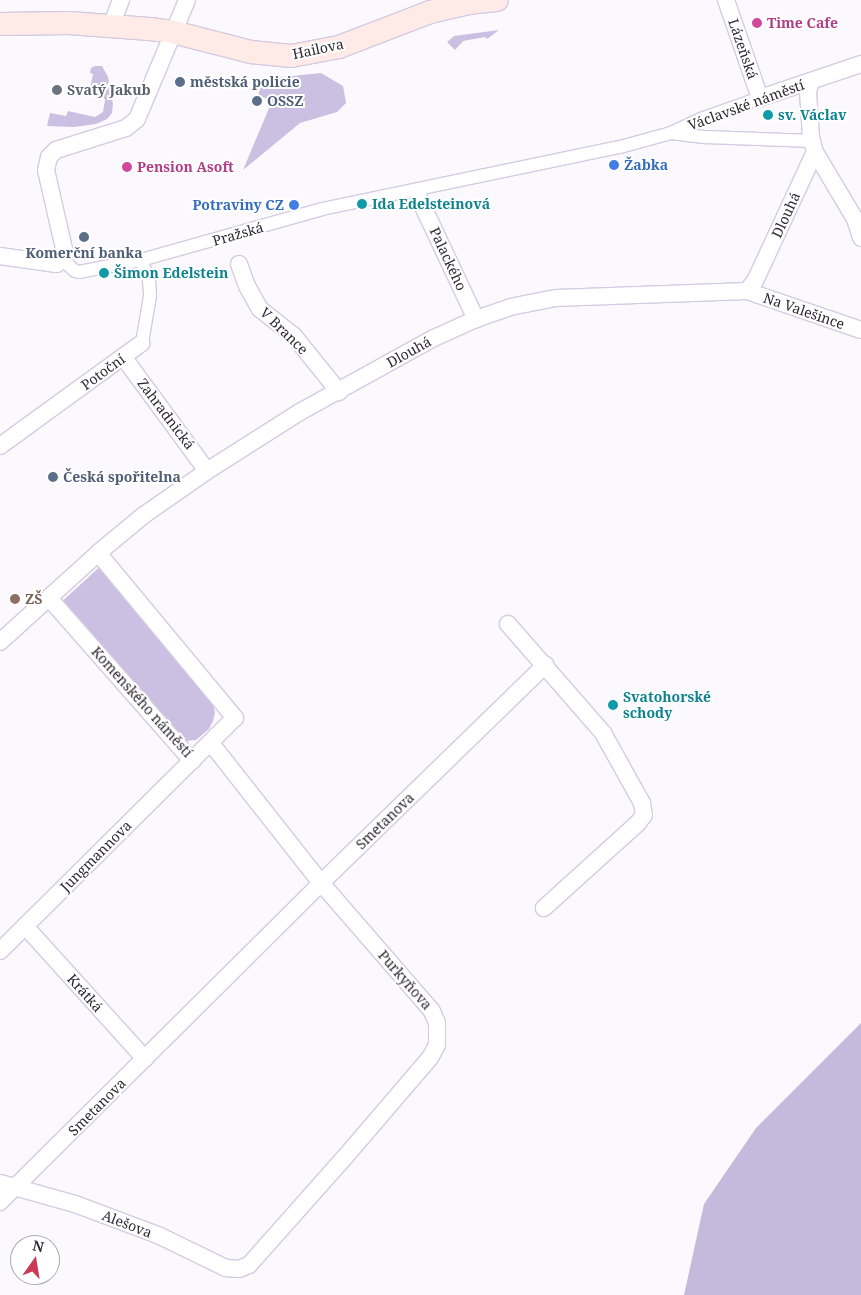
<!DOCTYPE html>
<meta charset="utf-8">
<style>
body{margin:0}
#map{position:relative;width:861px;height:1295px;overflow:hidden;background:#fbf9fe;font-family:"Noto Serif",serif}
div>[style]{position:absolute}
.green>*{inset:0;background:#cbbfe2}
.forest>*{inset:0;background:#c6badc}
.roads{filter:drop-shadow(1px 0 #d4cbe3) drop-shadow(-1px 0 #d4cbe3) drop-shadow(0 1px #d4cbe3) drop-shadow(0 -1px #d4cbe3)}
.pedestrian>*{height:12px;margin:-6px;padding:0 6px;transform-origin:6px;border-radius:6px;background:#fff}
.minor>*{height:16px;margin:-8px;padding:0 8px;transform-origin:8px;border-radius:8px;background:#fff}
.secondary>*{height:22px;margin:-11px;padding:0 11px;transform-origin:11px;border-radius:11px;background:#feebe8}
.dots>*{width:14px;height:14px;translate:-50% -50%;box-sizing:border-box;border:2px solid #fff;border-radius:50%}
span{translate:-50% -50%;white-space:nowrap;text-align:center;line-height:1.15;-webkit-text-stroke:4px #fff;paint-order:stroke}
.hotel-label{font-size:14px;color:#b23c85;font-weight:700}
.left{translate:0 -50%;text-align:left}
.street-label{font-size:14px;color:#2d2a33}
.service-label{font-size:14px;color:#4e5e75;font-weight:700}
.worship-label{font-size:14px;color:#5b616d;font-weight:700}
.culture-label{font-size:14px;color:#0d838f;font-weight:700}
.shop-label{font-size:14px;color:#366cbe;font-weight:700}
.right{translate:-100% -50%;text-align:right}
.education-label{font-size:14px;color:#785e54;font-weight:700}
.north{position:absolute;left:10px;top:1235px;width:50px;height:50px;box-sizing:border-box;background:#fff;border:1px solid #abaaad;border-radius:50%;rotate:13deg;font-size:14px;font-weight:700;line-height:20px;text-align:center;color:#2d2a33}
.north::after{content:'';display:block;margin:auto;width:18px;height:22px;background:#cb3a54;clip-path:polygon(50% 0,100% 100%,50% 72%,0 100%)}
</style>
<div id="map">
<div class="green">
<i style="clip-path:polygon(499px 30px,487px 39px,485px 37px,463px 41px,455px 50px,447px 42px,454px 36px)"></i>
<i style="clip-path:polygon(95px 66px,102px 66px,108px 77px,113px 104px,112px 113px,107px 119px,96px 124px,74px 127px,47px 126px,50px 113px,66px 116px,68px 111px,95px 117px,103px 112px,105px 100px,100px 91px,90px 89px,93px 74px,90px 73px,91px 68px)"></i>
<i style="clip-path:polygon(321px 73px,343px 86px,346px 103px,337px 112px,300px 123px,243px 170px,272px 101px,258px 95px,264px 79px)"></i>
<i style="clip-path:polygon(104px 563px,213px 703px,215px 713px,213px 721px,209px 729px,196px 740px,185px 741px,58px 605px)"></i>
</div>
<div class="forest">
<i style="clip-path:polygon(861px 1023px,861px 1295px,684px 1295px,704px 1204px,756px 1128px)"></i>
</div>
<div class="roads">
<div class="pedestrian">
<i style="left:671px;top:133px;width:35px;rotate:7deg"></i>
<i style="left:706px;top:137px;width:106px;rotate:2.2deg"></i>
<i style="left:63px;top:260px;width:16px;rotate:43deg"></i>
<i style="left:75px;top:271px;width:4px;rotate:14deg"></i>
<i style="left:79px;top:272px;width:63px;rotate:-11deg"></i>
<i style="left:141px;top:260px;width:188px;rotate:-15.7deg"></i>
<i style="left:322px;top:209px;width:304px;rotate:-11.8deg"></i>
<i style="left:620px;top:147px;width:53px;rotate:-15.4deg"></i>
<i style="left:671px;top:133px;width:33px;rotate:-25deg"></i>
<i style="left:701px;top:119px;width:63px;rotate:-19.6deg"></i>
<i style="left:141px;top:260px;width:22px;rotate:68deg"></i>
<i style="left:149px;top:280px;width:16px;rotate:86deg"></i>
<i style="left:150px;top:296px;width:48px;rotate:99.7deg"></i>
</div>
<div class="minor">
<i style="left:726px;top:0;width:104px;rotate:70.9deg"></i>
<i style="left:760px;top:98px;width:107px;rotate:-18.6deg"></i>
<i style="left:111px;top:26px;width:28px;rotate:-69deg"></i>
<i style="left:811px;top:81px;width:11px;rotate:105deg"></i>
<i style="left:808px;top:92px;width:45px;rotate:86.2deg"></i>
<i style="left:811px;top:137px;width:16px;rotate:75deg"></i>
<i style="left:815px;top:152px;width:78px;rotate:59.2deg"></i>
<i style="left:855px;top:219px;width:20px;rotate:72deg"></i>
<i style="left:419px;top:198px;width:134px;rotate:64.8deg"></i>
<i style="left:0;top:256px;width:57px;rotate:8.1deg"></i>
<i style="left:56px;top:264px;width:8px;rotate:-30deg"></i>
<i style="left:63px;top:260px;width:7px;rotate:-74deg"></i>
<i style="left:65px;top:253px;width:85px;rotate:-102.9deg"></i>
<i style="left:46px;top:170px;width:13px;rotate:-77deg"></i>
<i style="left:49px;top:157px;width:10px;rotate:-45deg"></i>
<i style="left:56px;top:150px;width:73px;rotate:-17.4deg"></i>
<i style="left:126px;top:128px;width:14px;rotate:-39deg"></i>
<i style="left:137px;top:119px;width:129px;rotate:-67.2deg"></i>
<i style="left:239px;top:264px;width:23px;rotate:70deg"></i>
<i style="left:247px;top:286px;width:26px;rotate:61deg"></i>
<i style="left:260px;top:309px;width:43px;rotate:38.5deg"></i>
<i style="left:294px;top:336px;width:72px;rotate:51.2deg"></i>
<i style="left:747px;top:291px;width:13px;rotate:-51deg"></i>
<i style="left:755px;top:281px;width:142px;rotate:-65.1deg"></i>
<i style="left:124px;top:358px;width:140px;rotate:53.7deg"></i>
<i style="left:0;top:446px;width:175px;rotate:-36deg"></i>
<i style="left:49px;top:598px;width:217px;rotate:48.7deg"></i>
<i style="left:508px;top:624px;width:145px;rotate:48.9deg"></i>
<i style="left:603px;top:733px;width:80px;rotate:60.9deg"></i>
<i style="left:642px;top:803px;width:12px;rotate:81deg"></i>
<i style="left:644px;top:815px;width:10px;rotate:127deg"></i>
<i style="left:638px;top:823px;width:127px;rotate:137.9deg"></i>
<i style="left:0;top:642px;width:132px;rotate:-42.2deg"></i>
<i style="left:98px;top:553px;width:60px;rotate:-39.6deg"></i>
<i style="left:144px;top:515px;width:77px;rotate:-34.9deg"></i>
<i style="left:207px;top:471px;width:108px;rotate:-32.5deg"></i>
<i style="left:298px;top:413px;width:155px;rotate:-28.9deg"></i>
<i style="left:434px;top:338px;width:46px;rotate:-24.3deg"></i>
<i style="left:476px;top:319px;width:36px;rotate:-19deg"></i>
<i style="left:510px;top:307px;width:47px;rotate:-11.1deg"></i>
<i style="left:556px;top:298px;width:191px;rotate:-2.1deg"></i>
<i style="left:747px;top:291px;width:120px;rotate:18.9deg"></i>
<i style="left:25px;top:926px;width:179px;rotate:47.9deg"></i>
<i style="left:0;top:951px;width:331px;rotate:-44.8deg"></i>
<i style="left:235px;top:718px;width:214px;rotate:-129.7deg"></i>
<i style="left:0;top:1183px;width:78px;rotate:15.6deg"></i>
<i style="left:75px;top:1204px;width:89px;rotate:20.5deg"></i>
<i style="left:158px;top:1235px;width:76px;rotate:25.9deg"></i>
<i style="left:226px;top:1268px;width:13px;rotate:4deg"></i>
<i style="left:239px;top:1269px;width:11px;rotate:-22deg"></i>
<i style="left:249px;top:1265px;width:144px;rotate:-48.4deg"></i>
<i style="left:345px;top:1157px;width:130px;rotate:-49.4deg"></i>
<i style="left:430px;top:1058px;width:15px;rotate:-62deg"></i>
<i style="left:437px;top:1045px;width:22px;rotate:-90deg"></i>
<i style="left:437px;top:1023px;width:13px;rotate:-113deg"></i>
<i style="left:432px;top:1011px;width:169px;rotate:-130.9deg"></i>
<i style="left:321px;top:883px;width:178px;rotate:-128.2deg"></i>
<i style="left:0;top:1202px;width:453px;rotate:-44.8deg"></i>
<i style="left:321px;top:883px;width:313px;rotate:-44.2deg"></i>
</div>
<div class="secondary">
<i style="left:0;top:24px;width:69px;rotate:-0.8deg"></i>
<i style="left:69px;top:23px;width:81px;rotate:4.2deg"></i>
<i style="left:150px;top:29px;width:23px;rotate:7deg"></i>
<i style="left:173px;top:32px;width:81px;rotate:14.4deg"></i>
<i style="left:251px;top:52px;width:40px;rotate:5.7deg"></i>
<i style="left:291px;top:56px;width:49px;rotate:-10.6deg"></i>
<i style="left:339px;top:47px;width:97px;rotate:-21deg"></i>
<i style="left:430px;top:12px;width:39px;rotate:-13deg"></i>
<i style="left:468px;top:3px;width:29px;rotate:-6deg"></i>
</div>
</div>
<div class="dots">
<i style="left:757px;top:23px;background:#d1479c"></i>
<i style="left:180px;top:82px;background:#5c6f8a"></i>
<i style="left:57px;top:90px;background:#6b7280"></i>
<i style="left:257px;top:101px;background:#5c6f8a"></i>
<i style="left:768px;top:115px;background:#0f9aa8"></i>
<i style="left:614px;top:165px;background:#3f7fe0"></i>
<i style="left:127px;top:167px;background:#d1479c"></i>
<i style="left:362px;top:204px;background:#0f9aa8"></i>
<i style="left:294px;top:205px;background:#3f7fe0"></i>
<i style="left:84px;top:237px;background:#5c6f8a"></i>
<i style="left:104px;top:273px;background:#0f9aa8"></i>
<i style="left:53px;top:477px;background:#5c6f8a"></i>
<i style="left:15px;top:599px;background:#8d6e63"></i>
<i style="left:613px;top:705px;background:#0f9aa8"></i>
</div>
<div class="hotel-label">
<span class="left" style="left:767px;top:23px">Time Cafe</span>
<span class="left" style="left:137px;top:167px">Pension Asoft</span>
</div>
<div class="street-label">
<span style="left:318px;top:49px;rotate:-12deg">Hailova</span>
<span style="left:743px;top:49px;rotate:71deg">Lázeňská</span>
<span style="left:746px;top:105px;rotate:-20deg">Václavské náměstí</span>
<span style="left:786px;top:215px;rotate:-65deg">Dlouhá</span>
<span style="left:238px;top:234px;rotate:-16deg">Pražská</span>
<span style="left:448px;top:259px;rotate:65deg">Palackého</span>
<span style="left:804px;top:311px;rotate:19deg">Na Valešince</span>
<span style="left:284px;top:331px;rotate:44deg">V Brance</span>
<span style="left:409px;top:352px;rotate:-29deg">Dlouhá</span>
<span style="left:103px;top:372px;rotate:-36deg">Potoční</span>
<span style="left:166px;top:414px;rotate:53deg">Zahradnická</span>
<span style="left:142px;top:702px;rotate:48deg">Komenského náměstí</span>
<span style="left:385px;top:821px;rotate:-44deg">Smetanova</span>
<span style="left:96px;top:856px;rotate:-45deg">Jungmannova</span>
<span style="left:405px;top:980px;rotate:49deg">Purkyňova</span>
<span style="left:85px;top:993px;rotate:48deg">Krátká</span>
<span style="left:97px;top:1107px;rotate:-45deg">Smetanova</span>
<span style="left:127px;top:1224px;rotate:21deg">Alešova</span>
</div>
<div class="service-label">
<span class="left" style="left:190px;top:82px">městská policie</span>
<span class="left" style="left:267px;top:101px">OSSZ</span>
<span style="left:84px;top:253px">Komerční banka</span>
<span class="left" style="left:63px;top:477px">Česká spořitelna</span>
</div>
<div class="worship-label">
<span class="left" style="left:67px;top:90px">Svatý Jakub</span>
</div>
<div class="culture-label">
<span class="left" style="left:778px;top:115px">sv. Václav</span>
<span class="left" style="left:372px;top:204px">Ida Edelsteinová</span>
<span class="left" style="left:114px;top:273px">Šimon Edelstein</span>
<span class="left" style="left:623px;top:705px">Svatohorské<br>schody</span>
</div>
<div class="shop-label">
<span class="left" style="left:624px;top:165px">Žabka</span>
<span class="right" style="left:284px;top:205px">Potraviny CZ</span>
</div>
<div class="education-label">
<span class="left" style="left:25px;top:599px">ZŠ</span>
</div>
<div class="north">N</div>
</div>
